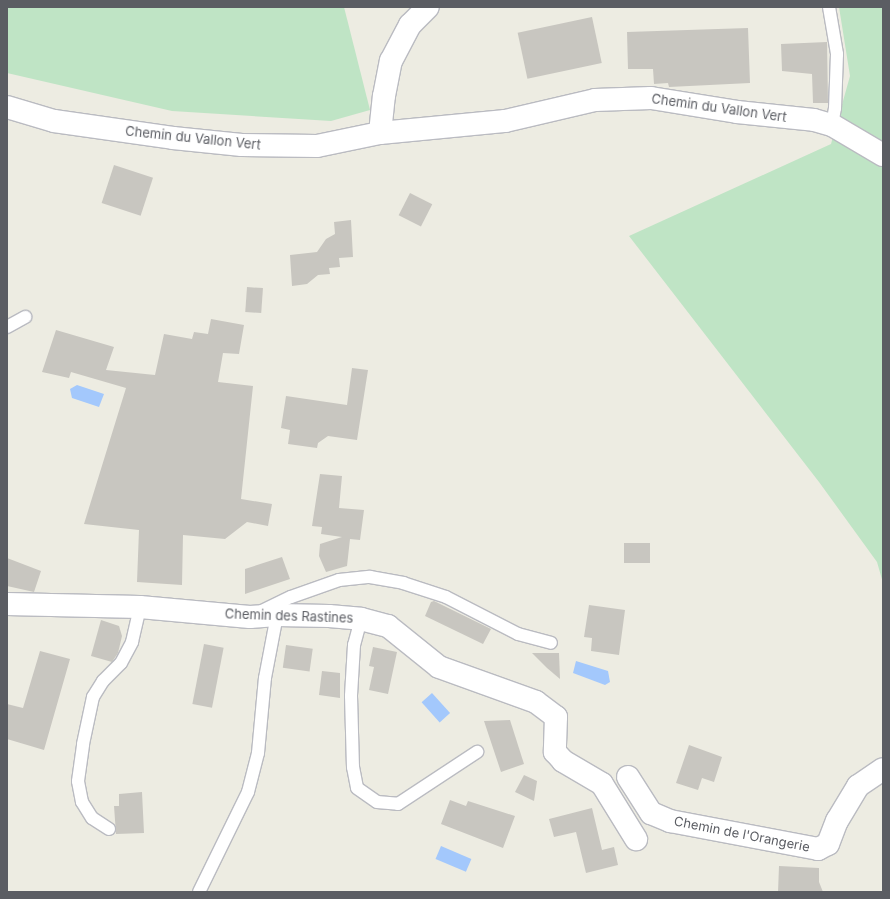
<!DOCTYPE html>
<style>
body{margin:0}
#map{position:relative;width:890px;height:899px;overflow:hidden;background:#edece2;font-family:Inter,sans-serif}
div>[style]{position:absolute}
.green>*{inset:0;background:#bfe4c5}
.water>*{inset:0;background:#a3c8fc;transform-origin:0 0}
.building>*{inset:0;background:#c8c6c0;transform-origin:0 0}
.roads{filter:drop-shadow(1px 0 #babbc1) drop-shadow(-1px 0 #babbc1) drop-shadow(0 1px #babbc1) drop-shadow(0 -1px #babbc1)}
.lane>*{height:12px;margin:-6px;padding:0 6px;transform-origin:6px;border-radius:6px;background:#fff}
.street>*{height:22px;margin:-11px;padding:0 11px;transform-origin:11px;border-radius:11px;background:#fff}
span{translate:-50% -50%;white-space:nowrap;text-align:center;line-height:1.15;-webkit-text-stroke:3px #fff;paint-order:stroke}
.street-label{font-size:13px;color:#5b5d63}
.frame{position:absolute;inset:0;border:8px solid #5b5d63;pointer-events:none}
</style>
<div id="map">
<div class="green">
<i style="clip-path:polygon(7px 7px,344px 7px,370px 110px,331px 121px,172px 111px,7px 73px)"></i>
<i style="clip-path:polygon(839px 7px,883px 7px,883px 583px,877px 562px,819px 482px,629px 236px,831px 144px,850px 76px)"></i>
</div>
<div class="water">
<i style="clip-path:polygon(77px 385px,104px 394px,99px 407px,72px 398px,70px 389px)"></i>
<i style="clip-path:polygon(576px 661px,608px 671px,610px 682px,605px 685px,573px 673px)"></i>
<i style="left:432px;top:693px;width:27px;height:14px;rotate:48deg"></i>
<i style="left:441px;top:846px;width:33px;height:14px;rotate:23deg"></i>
</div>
<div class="building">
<i style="left:592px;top:17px;width:47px;height:76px;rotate:78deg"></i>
<i style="clip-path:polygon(748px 28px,750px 83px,669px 87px,668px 83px,654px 84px,653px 69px,628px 69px,627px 32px)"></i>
<i style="clip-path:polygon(827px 42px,828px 103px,813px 103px,812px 74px,782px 71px,781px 44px)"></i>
<i style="left:114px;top:165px;width:41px;height:40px;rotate:18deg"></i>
<i style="left:410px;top:193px;width:25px;height:25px;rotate:27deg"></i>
<i style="clip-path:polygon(351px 220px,353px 257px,339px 258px,340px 267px,329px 268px,330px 274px,318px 275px,307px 284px,292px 286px,290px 255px,317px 252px,326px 239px,335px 234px,334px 222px)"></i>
<i style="left:247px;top:287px;width:16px;height:25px;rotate:4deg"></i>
<i style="clip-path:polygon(211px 319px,244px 325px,239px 354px,223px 353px,218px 382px,253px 386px,241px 499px,272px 504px,268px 526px,247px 522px,225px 539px,183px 535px,182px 585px,137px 582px,139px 530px,84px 524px,126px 388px,71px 372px,69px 378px,42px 372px,56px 330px,114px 347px,106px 370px,155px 375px,164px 334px,192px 339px,194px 332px,208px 334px)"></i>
<i style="clip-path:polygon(352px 368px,368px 370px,357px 440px,328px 436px,318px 443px,317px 448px,288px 444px,290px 430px,281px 428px,286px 396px,347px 405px)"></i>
<i style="clip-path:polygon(320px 474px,342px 476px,339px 508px,364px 510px,360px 540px,350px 539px,347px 566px,326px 572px,319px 556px,320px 544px,342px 537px,321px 534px,322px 527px,312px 526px)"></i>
<i style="left:624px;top:543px;width:26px;height:20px"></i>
<i style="clip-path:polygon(282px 557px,290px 579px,245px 594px,245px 569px)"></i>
<i style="clip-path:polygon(7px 558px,41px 571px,34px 592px,7px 586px)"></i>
<i style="clip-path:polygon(434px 601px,491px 629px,483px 644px,425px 616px,431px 602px)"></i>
<i style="clip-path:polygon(589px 605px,625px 610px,619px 655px,591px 651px,592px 638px,584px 637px)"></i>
<i style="clip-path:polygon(101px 620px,119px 626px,122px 636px,118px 653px,112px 662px,91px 656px)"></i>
<i style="left:204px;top:644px;width:20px;height:61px;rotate:11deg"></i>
<i style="left:286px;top:645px;width:27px;height:23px;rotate:8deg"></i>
<i style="clip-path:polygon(373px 647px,397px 652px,388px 694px,369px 690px,374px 667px,369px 666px)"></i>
<i style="clip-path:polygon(40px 651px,70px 659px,44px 750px,7px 739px,7px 704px,23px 708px)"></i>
<i style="clip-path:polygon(532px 653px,559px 653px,560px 679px,547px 668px)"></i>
<i style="clip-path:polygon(322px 671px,340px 673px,340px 698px,319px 695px)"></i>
<i style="clip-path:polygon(510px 720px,524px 764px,501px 772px,484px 721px)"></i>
<i style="clip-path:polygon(689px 745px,722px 757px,714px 782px,702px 778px,698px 790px,676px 783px)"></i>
<i style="clip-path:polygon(524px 775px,537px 781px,534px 801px,515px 792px)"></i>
<i style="clip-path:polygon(142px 792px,144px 833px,116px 834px,114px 806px,119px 806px,119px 794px)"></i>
<i style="clip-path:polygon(450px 800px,466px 806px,468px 801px,515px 816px,503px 848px,441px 824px)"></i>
<i style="clip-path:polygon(592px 808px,602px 850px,614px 847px,618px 865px,586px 873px,576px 832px,554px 837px,549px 819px)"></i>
<i style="clip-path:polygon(779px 866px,819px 868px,819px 882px,823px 892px,778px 892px)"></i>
</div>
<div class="roads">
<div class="lane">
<i style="left:829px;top:7px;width:48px;rotate:80.3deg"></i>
<i style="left:837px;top:54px;width:54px;rotate:92.1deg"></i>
<i style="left:835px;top:108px;width:17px;rotate:100deg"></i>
<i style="left:7px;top:327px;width:21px;rotate:-29deg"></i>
<i style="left:262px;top:611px;width:32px;rotate:-26deg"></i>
<i style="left:291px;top:597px;width:51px;rotate:-19.5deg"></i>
<i style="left:339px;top:580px;width:31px;rotate:-6deg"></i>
<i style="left:370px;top:577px;width:34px;rotate:10deg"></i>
<i style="left:403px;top:583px;width:45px;rotate:18deg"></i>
<i style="left:446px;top:597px;width:81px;rotate:27.2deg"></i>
<i style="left:518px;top:634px;width:34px;rotate:15deg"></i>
<i style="left:361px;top:619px;width:27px;rotate:105deg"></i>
<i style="left:354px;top:645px;width:51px;rotate:93.4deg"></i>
<i style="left:351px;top:696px;width:71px;rotate:88.4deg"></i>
<i style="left:353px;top:767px;width:21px;rotate:79deg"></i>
<i style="left:357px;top:788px;width:24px;rotate:35deg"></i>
<i style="left:377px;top:802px;width:21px;rotate:5deg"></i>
<i style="left:398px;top:804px;width:95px;rotate:-33.4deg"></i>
<i style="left:109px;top:829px;width:20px;rotate:-147deg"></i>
<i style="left:92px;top:818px;width:19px;rotate:-122deg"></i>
<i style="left:82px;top:802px;width:21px;rotate:-101deg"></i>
<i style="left:78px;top:781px;width:37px;rotate:-82deg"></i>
<i style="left:83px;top:744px;width:48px;rotate:-78deg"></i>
<i style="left:93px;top:697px;width:19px;rotate:-58deg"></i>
<i style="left:103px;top:681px;width:25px;rotate:-45deg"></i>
<i style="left:121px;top:663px;width:24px;rotate:-62deg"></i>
<i style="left:132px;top:642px;width:36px;rotate:-77deg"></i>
<i style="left:199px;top:892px;width:111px;rotate:-63.9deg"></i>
<i style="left:248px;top:792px;width:40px;rotate:-75.6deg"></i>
<i style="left:258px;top:753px;width:75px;rotate:-84.7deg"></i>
<i style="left:265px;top:678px;width:64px;rotate:-79.2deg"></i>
</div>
<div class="street">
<i style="left:7px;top:107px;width:49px;rotate:16.6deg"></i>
<i style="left:54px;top:121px;width:120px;rotate:8.1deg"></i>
<i style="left:173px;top:138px;width:69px;rotate:5.8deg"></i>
<i style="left:242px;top:145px;width:75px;rotate:0.8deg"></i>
<i style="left:317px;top:146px;width:64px;rotate:-11.7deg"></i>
<i style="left:380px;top:133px;width:126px;rotate:-5.5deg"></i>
<i style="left:505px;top:121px;width:92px;rotate:-13.1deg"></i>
<i style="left:595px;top:100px;width:56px;rotate:-2deg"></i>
<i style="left:651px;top:98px;width:87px;rotate:9.2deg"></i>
<i style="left:737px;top:112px;width:77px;rotate:5.9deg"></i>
<i style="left:814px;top:120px;width:19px;rotate:16deg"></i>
<i style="left:832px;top:125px;width:59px;rotate:30.5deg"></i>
<i style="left:380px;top:133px;width:37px;rotate:-84deg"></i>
<i style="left:384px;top:96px;width:36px;rotate:-79deg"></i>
<i style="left:391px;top:61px;width:41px;rotate:-62.2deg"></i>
<i style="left:410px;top:25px;width:25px;rotate:-45deg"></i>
<i style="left:7px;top:604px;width:133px;rotate:1.3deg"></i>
<i style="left:140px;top:607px;width:110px;rotate:5.2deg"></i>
<i style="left:250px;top:617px;width:27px;rotate:-4deg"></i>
<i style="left:277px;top:615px;width:52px;rotate:1.1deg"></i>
<i style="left:329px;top:616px;width:32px;rotate:5deg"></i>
<i style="left:361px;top:619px;width:28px;rotate:15deg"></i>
<i style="left:388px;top:626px;width:65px;rotate:38.8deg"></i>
<i style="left:439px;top:667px;width:103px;rotate:19.8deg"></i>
<i style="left:536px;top:702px;width:25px;rotate:37deg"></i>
<i style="left:556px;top:717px;width:35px;rotate:92deg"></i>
<i style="left:555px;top:752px;width:12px;rotate:48deg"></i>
<i style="left:563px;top:761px;width:45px;rotate:30.5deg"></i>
<i style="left:602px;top:784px;width:65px;rotate:58.3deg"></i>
<i style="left:628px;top:777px;width:43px;rotate:57.4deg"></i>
<i style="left:651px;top:813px;width:21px;rotate:23deg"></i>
<i style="left:670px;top:821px;width:151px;rotate:10.7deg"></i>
<i style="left:818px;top:849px;width:11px;rotate:-27deg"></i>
<i style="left:828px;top:844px;width:25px;rotate:-69deg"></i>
<i style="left:837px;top:821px;width:41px;rotate:-59deg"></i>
<i style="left:858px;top:786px;width:30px;rotate:-34deg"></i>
</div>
</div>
<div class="street-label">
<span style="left:719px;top:108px;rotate:8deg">Chemin du Vallon Vert</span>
<span style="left:193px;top:138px;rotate:6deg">Chemin du Vallon Vert</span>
<span style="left:289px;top:616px;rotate:2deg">Chemin des Rastines</span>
<span style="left:742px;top:834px;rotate:11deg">Chemin de l'Orangerie</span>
</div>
<div class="frame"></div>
</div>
